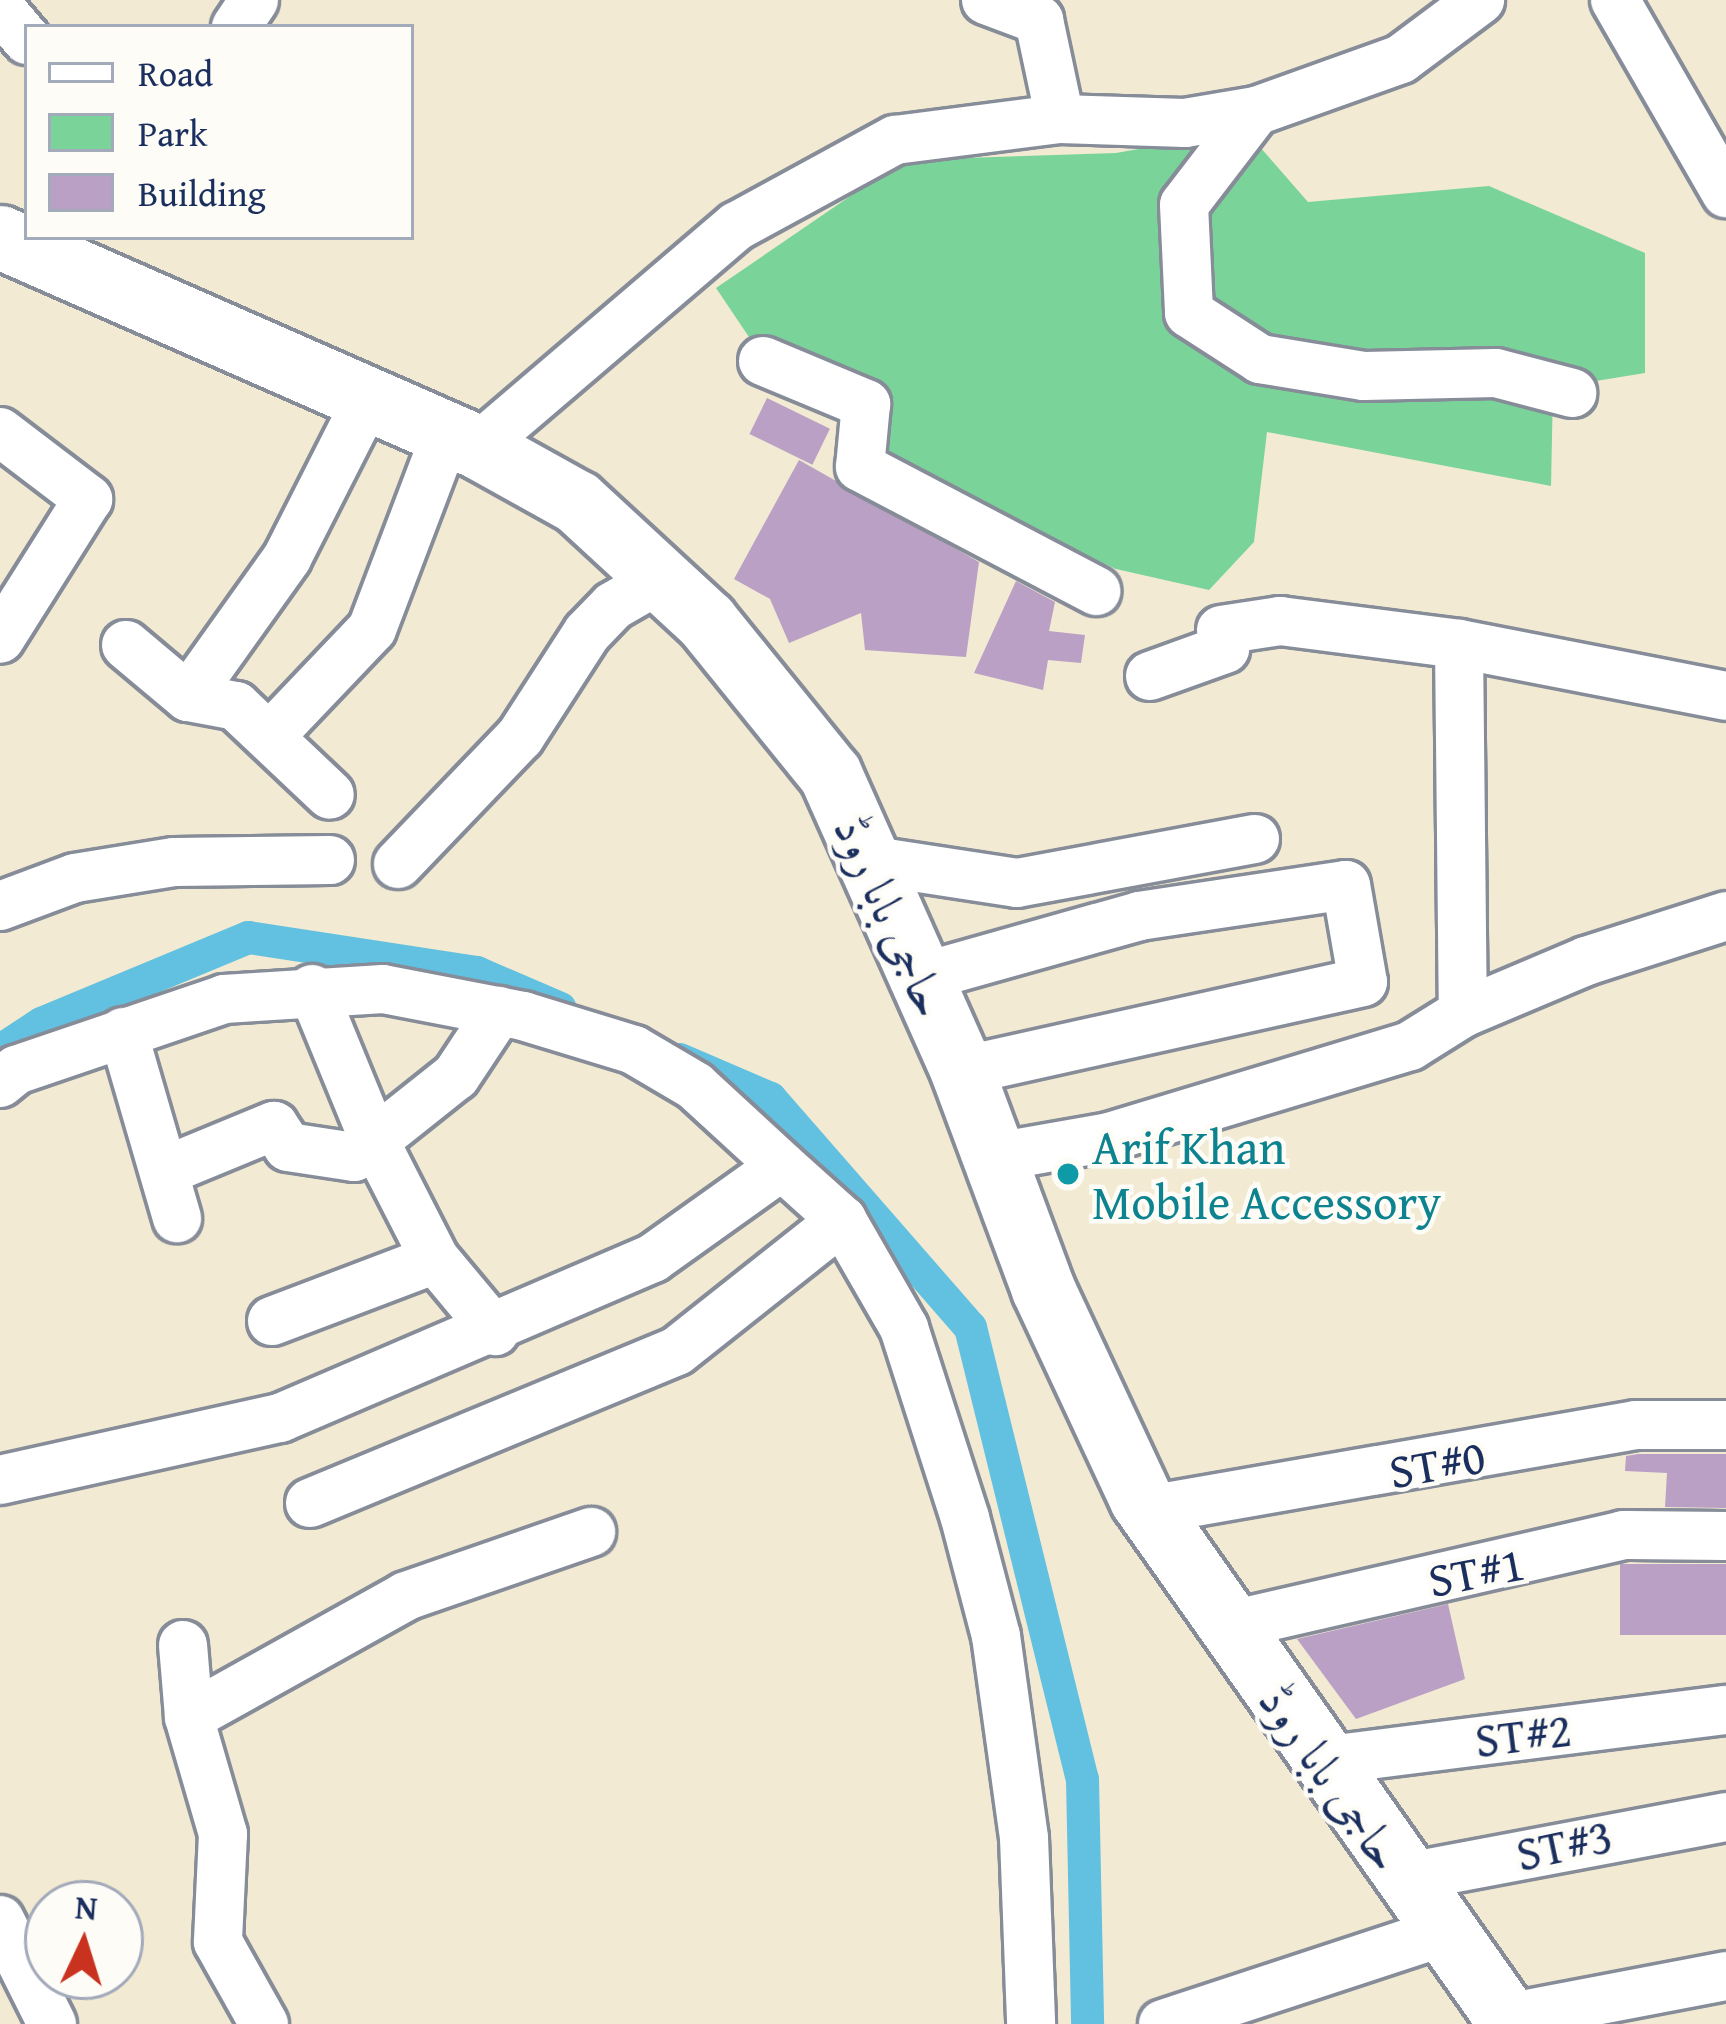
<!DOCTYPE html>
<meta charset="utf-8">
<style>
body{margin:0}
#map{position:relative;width:1726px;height:2024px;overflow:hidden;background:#f2ead2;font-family:"Gentium Book Plus",Amiri,serif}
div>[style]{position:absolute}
.green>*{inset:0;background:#7ad49a}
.canal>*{height:33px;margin:-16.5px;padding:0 16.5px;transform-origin:16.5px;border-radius:16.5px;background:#62c0e0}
.building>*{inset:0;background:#baa0c5;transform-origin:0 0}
.roads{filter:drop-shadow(3px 0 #868c98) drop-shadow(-3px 0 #868c98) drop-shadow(0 3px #868c98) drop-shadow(0 -3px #868c98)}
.minor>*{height:48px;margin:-24px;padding:0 24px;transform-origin:24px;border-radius:24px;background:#fff}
.major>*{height:63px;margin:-31.5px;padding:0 31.5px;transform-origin:31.5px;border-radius:31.5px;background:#fff}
.dots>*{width:33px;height:33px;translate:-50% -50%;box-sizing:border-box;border:6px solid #fdfcf7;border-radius:50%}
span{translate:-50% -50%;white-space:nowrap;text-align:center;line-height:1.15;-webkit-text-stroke:9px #fdfcf7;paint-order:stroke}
.street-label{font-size:48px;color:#1b2f5e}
.culture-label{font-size:48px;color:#0d838f}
.left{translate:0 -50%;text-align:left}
.legend{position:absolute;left:24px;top:24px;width:390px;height:216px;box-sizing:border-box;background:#fdfcf7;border:3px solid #a3aaba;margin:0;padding:15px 21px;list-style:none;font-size:36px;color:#1b2f5e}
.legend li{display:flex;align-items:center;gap:24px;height:60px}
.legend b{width:60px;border:3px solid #a3aaba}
.north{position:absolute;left:24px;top:1880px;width:120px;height:120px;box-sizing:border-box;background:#fdfcf7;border:3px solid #a3aaba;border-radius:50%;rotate:4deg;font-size:33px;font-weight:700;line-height:48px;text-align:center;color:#1b2f5e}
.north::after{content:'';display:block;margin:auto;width:42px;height:54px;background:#c8321e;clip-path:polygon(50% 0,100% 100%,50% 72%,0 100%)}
</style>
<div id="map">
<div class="green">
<i style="clip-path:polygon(1245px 130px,1308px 202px,1489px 186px,1645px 253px,1645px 373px,1553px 388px,1551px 486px,1267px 432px,1254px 542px,1209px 590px,1116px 569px,875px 461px,881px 395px,777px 356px,749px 337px,716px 288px,903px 160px,1116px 153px)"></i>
</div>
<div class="canal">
<i style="left:0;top:1050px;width:49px;rotate:-33.4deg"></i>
<i style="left:41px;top:1023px;width:224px;rotate:-22.6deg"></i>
<i style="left:248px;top:937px;width:231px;rotate:8.7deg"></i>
<i style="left:476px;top:972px;width:91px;rotate:23.2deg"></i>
<i style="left:679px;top:1059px;width:99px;rotate:23.2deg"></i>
<i style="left:770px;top:1098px;width:304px;rotate:48.9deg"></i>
<i style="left:970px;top:1327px;width:466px;rotate:76.1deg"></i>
<i style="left:1082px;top:1779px;width:245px;rotate:88.8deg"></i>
</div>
<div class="building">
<i style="left:767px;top:398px;width:70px;height:40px;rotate:26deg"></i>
<i style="clip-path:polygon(799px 460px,979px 562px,966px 657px,865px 650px,861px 613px,789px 643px,770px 599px,734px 579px)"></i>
<i style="clip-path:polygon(1016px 581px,1055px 602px,1049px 631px,1085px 635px,1081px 663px,1048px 660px,1043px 690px,974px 673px)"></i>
<i style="clip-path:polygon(1638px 1454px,1726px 1454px,1726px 1508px,1665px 1507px,1667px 1473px,1625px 1471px,1626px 1456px)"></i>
<i style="left:1726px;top:1564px;width:71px;height:106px;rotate:90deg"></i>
<i style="clip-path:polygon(1448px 1604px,1465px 1679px,1356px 1719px,1297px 1639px)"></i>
</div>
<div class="roads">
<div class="minor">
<i style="left:986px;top:0;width:57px;rotate:20.7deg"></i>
<i style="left:1039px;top:20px;width:101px;rotate:78deg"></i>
<i style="left:1615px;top:0;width:223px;rotate:60.1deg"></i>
<i style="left:0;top:8px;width:42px;rotate:49.8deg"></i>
<i style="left:236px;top:27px;width:32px;rotate:-56deg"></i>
<i style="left:1256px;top:111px;width:118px;rotate:127.5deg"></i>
<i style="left:1184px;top:205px;width:108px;rotate:87.3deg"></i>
<i style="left:1189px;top:313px;width:85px;rotate:32.9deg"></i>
<i style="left:1260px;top:359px;width:105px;rotate:9.3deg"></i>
<i style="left:1364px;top:376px;width:132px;rotate:-1.3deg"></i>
<i style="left:1496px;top:373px;width:79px;rotate:14.7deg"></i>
<i style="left:763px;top:361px;width:112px;rotate:22.7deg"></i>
<i style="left:866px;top:404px;width:63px;rotate:95.4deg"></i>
<i style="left:860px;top:467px;width:267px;rotate:27.7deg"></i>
<i style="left:0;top:432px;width:111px;rotate:37.3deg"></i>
<i style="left:88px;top:499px;width:165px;rotate:122.2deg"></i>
<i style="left:478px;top:447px;width:340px;rotate:-40.5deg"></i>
<i style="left:737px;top:226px;width:180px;rotate:-28.6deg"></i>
<i style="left:895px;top:140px;width:166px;rotate:-7.3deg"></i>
<i style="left:1060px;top:119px;width:125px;rotate:1.8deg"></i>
<i style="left:1185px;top:123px;width:72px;rotate:-9.6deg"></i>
<i style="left:1256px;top:111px;width:154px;rotate:-19.7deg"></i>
<i style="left:1401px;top:59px;width:99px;rotate:-36.8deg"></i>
<i style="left:1221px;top:630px;width:60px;rotate:-8.7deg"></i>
<i style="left:1280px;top:621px;width:180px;rotate:7.3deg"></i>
<i style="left:1459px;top:644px;width:272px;rotate:11deg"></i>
<i style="left:1459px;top:644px;width:369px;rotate:89.4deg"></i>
<i style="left:126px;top:645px;width:81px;rotate:40deg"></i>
<i style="left:188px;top:697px;width:49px;rotate:10.6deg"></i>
<i style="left:236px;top:706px;width:129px;rotate:43.4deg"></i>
<i style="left:1150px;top:676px;width:80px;rotate:-19.8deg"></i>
<i style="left:188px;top:697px;width:171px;rotate:-54.5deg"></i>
<i style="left:287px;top:558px;width:177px;rotate:-63.1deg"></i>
<i style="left:272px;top:734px;width:145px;rotate:-46.4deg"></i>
<i style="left:372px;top:629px;width:209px;rotate:-69.2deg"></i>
<i style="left:867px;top:860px;width:152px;rotate:8.7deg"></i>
<i style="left:1017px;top:883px;width:242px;rotate:-10.5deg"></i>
<i style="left:398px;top:864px;width:176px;rotate:-46.2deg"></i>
<i style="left:520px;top:737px;width:124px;rotate:-57.2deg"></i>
<i style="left:587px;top:633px;width:37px;rotate:-46deg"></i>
<i style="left:613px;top:606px;width:60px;rotate:-30deg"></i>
<i style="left:0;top:906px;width:80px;rotate:-20.5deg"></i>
<i style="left:75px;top:878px;width:100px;rotate:-9.2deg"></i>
<i style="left:174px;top:862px;width:156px;rotate:-0.7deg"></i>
<i style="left:919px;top:978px;width:229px;rotate:-15.7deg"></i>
<i style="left:1139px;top:916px;width:209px;rotate:-8.5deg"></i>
<i style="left:1346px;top:885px;width:98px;rotate:80.1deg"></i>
<i style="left:1363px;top:982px;width:411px;rotate:167.5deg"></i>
<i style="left:312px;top:989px;width:161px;rotate:67.7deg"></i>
<i style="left:373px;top:1138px;width:136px;rotate:62.9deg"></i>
<i style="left:435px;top:1259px;width:94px;rotate:50.2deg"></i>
<i style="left:123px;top:1032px;width:194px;rotate:73.8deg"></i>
<i style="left:0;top:1083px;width:21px;rotate:-39deg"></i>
<i style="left:16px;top:1070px;width:220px;rotate:-18.8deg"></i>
<i style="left:224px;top:999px;width:159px;rotate:-3.6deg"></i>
<i style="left:383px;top:989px;width:143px;rotate:10.9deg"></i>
<i style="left:523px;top:1016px;width:116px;rotate:17deg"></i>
<i style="left:634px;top:1050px;width:71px;rotate:30.5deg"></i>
<i style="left:695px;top:1086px;width:118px;rotate:42.6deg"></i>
<i style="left:782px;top:1166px;width:81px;rotate:42deg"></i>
<i style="left:842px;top:1220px;width:125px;rotate:60.1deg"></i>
<i style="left:904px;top:1328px;width:200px;rotate:72.2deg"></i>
<i style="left:965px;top:1518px;width:122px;rotate:75.3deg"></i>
<i style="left:996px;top:1636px;width:204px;rotate:82.1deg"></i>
<i style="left:1024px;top:1838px;width:186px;rotate:87.8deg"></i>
<i style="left:996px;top:1157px;width:115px;rotate:-10deg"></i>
<i style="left:1109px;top:1137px;width:314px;rotate:-16.8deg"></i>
<i style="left:1410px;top:1046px;width:62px;rotate:-31.9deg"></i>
<i style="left:1463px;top:1013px;width:134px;rotate:-22.9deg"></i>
<i style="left:1586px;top:961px;width:147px;rotate:-17.8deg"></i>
<i style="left:167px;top:1170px;width:116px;rotate:-22.4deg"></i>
<i style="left:274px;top:1126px;width:25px;rotate:56deg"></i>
<i style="left:288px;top:1147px;width:67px;rotate:8.6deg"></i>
<i style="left:354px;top:1157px;width:130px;rotate:-38.5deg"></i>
<i style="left:456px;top:1076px;width:78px;rotate:-56.5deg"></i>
<i style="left:272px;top:1321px;width:174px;rotate:-20.8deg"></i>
<i style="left:0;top:1480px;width:287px;rotate:-12.5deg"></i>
<i style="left:280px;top:1418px;width:406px;rotate:-23.2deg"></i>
<i style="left:653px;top:1258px;width:158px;rotate:-35.5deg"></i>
<i style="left:310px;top:1503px;width:397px;rotate:-22.5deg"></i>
<i style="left:677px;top:1351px;width:211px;rotate:-38.4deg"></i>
<i style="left:1149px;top:1510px;width:494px;rotate:-9.9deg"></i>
<i style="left:1636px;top:1425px;width:90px"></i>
<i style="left:1227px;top:1626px;width:406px;rotate:-12.9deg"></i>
<i style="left:1623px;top:1535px;width:103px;rotate:0.6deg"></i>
<i style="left:183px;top:1645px;width:72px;rotate:85.2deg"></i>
<i style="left:189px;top:1717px;width:122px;rotate:73.8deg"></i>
<i style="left:223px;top:1834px;width:108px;rotate:92.7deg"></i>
<i style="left:218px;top:1942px;width:94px;rotate:60.7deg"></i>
<i style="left:189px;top:1717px;width:248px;rotate:-29.1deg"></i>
<i style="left:406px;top:1596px;width:196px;rotate:-19.1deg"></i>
<i style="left:1321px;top:1761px;width:408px;rotate:-7.2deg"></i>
<i style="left:1403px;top:1878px;width:329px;rotate:-10.7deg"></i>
<i style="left:0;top:1920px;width:116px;rotate:63.4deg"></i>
<i style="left:1506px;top:2018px;width:224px;rotate:-10.8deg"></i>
<i style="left:1163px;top:2024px;width:295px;rotate:-18.2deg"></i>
</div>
<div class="major">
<i style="left:0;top:237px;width:522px;rotate:23.72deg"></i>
<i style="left:478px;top:447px;width:113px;rotate:29.1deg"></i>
<i style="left:577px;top:502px;width:176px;rotate:42.7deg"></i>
<i style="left:706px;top:621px;width:197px;rotate:51deg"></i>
<i style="left:830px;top:774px;width:325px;rotate:66deg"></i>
<i style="left:962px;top:1071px;width:233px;rotate:69.6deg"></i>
<i style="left:1043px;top:1289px;width:232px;rotate:65deg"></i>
<i style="left:1141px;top:1499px;width:642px;rotate:54.83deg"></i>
</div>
</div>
<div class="dots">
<i style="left:1068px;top:1174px;background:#0f9aa8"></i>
</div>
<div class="street-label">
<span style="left:892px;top:916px;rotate:66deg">حاجی بابا روڈ</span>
<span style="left:1437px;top:1463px;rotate:-10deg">ST#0</span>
<span style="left:1476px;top:1571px;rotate:-11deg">ST#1</span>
<span style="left:1523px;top:1734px;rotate:-7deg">ST#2</span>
<span style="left:1332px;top:1777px;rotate:55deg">حاجی بابا روڈ</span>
<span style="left:1564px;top:1844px;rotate:-12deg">ST#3</span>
</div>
<div class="culture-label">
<span class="left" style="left:1092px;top:1174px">Arif Khan<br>Mobile Accessory</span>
</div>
<ul class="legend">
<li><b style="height:15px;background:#fff"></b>Road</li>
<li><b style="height:33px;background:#7ad49a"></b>Park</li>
<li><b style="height:33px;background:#baa0c5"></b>Building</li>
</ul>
<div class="north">N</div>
</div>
